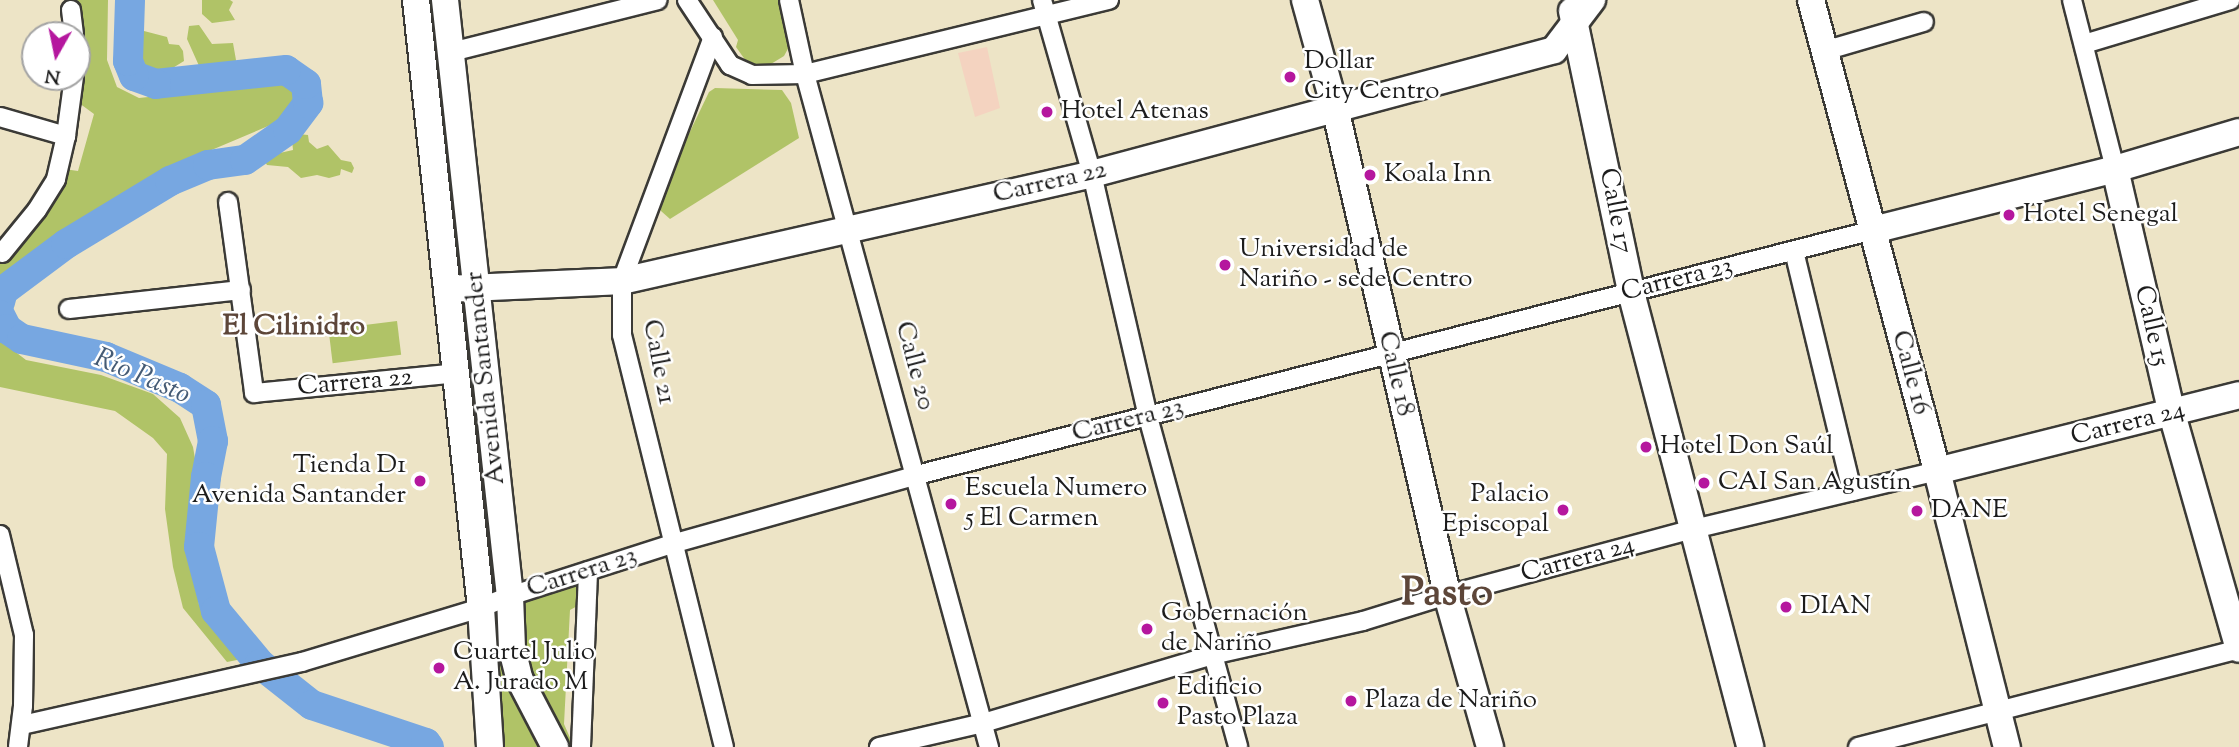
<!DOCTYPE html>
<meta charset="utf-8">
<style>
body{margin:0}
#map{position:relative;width:2239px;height:747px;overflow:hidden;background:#ede4c6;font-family:"Sorts Mill Goudy",serif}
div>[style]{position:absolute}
.built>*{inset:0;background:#f4d3c0}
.green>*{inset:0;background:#b0c367;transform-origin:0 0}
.river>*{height:30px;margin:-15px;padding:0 15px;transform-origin:15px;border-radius:15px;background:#77a7e1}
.roads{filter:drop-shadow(2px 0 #3b3a36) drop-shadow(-2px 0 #3b3a36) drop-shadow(0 2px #3b3a36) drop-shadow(0 -2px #3b3a36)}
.street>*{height:18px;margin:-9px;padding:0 9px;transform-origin:9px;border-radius:9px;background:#fff}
.secondary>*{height:26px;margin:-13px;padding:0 13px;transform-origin:13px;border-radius:13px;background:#fff}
.dots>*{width:19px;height:19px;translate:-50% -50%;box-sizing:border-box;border:4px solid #fff;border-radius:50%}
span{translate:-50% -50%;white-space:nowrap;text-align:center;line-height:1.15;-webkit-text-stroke:5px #fff;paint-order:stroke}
.poi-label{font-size:26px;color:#1c1c1c}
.left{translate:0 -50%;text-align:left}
.right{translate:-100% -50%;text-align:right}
.street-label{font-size:26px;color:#1c1c1c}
.neighbourhood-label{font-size:28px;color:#5d4639;font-weight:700}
.water-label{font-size:28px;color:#455b75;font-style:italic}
.town-label{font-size:40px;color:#5d4639;font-weight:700}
.north{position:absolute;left:21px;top:21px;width:70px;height:70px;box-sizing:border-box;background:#fff;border:2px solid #a4a4a4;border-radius:50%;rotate:189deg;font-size:19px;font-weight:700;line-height:28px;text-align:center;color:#1c1c1c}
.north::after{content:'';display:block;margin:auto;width:24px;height:32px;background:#b5179e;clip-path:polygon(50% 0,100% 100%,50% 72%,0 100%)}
</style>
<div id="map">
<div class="built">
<i style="clip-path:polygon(987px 47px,1000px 108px,975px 117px,958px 53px)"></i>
</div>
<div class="green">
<i style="clip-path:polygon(73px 0,108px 0,107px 60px,117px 87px,139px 98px,245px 87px,284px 80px,296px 87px,294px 105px,280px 121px,195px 157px,65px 238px,0 290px,0 257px,31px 233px,64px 169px,78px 171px,94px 114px,79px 103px,81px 48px)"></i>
<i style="clip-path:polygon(230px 0,233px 2px,229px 10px,235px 20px,212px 23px,202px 14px,202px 0)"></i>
<i style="clip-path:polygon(428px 0,433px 0,458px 251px,455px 250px)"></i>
<i style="clip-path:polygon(713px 0,780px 0,790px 45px,784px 56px,766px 67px,746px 61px,736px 47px,738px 40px)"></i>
<i style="clip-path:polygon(199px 25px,212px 44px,233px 43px,236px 60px,234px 69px,200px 68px,187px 39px,189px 26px)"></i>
<i style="clip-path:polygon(144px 31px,167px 37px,169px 44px,179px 45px,183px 51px,184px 61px,163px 74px,145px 70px,144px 62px,134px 46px,135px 37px)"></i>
<i style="clip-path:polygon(715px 88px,782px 90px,791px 103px,799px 138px,670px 219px,661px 211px,660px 194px,709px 92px)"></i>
<i style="clip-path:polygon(298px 134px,308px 135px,309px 142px,317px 149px,328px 145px,341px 160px,351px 162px,354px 168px,352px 173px,341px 169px,340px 175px,329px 178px,317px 175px,301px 178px,288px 167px,267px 165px,262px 157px,293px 150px,292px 140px)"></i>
<i style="clip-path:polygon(460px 298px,464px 298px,496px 577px,492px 583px,488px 580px)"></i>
<i style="left:397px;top:321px;width:34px;height:69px;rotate:83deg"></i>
<i style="clip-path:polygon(0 340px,26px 360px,101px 375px,153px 394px,180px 418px,193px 447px,197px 470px,190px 523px,199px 605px,247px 658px,227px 662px,183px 608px,173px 567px,165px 509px,167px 454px,153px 438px,115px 411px,0 387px)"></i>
<i style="clip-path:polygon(582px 576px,581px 604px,570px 610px,564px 724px,574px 747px,568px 747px,526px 675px,516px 599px)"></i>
<i style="clip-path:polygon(502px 603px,544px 747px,502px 747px,492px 609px)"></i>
</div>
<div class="river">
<i style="left:0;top:302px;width:11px;rotate:-75deg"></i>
<i style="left:3px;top:291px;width:79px;rotate:-36.7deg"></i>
<i style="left:66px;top:244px;width:122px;rotate:-31.2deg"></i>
<i style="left:170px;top:181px;width:41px;rotate:-22.8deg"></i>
<i style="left:208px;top:165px;width:37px;rotate:-8deg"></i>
<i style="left:245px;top:160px;width:52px;rotate:-34.9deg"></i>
<i style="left:288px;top:130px;width:34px;rotate:-53deg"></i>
<i style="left:308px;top:103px;width:19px;rotate:-96deg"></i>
<i style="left:306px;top:84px;width:24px;rotate:-145deg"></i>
<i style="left:286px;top:70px;width:131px;rotate:173.9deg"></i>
<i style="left:156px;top:84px;width:23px;rotate:-160deg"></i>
<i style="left:134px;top:76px;width:16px;rotate:-112deg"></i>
<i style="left:128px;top:61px;width:61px;rotate:-88.1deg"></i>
<i style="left:0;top:315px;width:16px;rotate:63deg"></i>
<i style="left:7px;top:329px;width:18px;rotate:34deg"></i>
<i style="left:22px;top:339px;width:86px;rotate:12.1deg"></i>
<i style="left:106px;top:357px;width:80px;rotate:22.7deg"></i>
<i style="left:180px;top:388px;width:31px;rotate:33deg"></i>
<i style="left:206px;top:405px;width:37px;rotate:79deg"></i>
<i style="left:213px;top:441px;width:37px;rotate:101deg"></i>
<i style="left:206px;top:477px;width:70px;rotate:95.7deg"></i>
<i style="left:199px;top:547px;width:66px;rotate:75.1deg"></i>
<i style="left:216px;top:611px;width:69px;rotate:50.3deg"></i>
<i style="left:260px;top:664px;width:66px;rotate:38.3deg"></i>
<i style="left:312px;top:705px;width:120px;rotate:18.4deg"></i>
<i style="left:426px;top:743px;width:5px;rotate:53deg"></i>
</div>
<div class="roads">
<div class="street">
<i style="left:687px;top:0;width:78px;rotate:56.5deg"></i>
<i style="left:730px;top:65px;width:24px;rotate:24deg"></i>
<i style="left:752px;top:75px;width:53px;rotate:-1.1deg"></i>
<i style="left:805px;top:74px;width:313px;rotate:-13.7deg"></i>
<i style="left:789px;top:0;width:76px;rotate:77.8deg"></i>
<i style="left:805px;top:74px;width:698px;rotate:74.71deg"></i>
<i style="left:1042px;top:0;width:181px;rotate:74deg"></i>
<i style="left:1092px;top:174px;width:249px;rotate:77deg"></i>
<i style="left:1148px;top:417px;width:342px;rotate:74.7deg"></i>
<i style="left:2072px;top:0;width:174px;rotate:75.7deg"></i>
<i style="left:71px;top:10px;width:25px;rotate:83deg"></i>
<i style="left:713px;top:37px;width:260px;rotate:110.5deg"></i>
<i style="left:622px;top:281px;width:54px;rotate:90deg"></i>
<i style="left:622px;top:335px;width:424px;rotate:76.1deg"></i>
<i style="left:2084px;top:44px;width:153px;rotate:-16.7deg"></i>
<i style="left:1824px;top:51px;width:104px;rotate:-16.2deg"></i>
<i style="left:451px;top:52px;width:213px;rotate:-14.1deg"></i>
<i style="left:0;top:117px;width:69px;rotate:16.1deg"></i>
<i style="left:228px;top:202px;width:193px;rotate:82.2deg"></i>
<i style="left:254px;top:393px;width:204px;rotate:-5.6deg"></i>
<i style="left:1794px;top:251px;width:247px;rotate:76.4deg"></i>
<i style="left:2px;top:253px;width:55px;rotate:-50.9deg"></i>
<i style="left:37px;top:210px;width:36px;rotate:-58deg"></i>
<i style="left:56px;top:179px;width:44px;rotate:-76.9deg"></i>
<i style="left:66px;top:136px;width:60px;rotate:-82.3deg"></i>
<i style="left:69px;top:309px;width:173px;rotate:-6.3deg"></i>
<i style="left:0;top:535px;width:103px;rotate:76.5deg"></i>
<i style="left:24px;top:635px;width:71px;rotate:90.8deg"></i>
<i style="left:23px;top:706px;width:41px;rotate:97deg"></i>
<i style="left:22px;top:725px;width:287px;rotate:-12.7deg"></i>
<i style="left:302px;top:662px;width:180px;rotate:-16.8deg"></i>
<i style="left:474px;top:610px;width:39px;rotate:-21deg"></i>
<i style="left:510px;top:596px;width:170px;rotate:-17.8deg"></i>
<i style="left:672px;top:544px;width:255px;rotate:-15.7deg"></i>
<i style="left:917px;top:475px;width:987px;rotate:-14.37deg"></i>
<i style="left:581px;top:747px;width:176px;rotate:-87.7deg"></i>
<i style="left:879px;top:747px;width:107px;rotate:-13deg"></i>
<i style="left:983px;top:723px;width:239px;rotate:-16.5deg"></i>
<i style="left:1212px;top:655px;width:155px;rotate:-12.7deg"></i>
<i style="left:1363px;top:621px;width:88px;rotate:-17.2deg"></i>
<i style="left:1447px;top:595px;width:256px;rotate:-15deg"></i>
<i style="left:1694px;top:529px;width:250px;rotate:-13.4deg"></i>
<i style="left:1858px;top:747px;width:393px;rotate:-14.4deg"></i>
</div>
<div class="secondary">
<i style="left:416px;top:0;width:611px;rotate:83.9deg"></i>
<i style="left:481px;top:608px;width:139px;rotate:86.3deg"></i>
<i style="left:445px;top:0;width:600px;rotate:83.78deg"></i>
<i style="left:510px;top:596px;width:53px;rotate:87.8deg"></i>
<i style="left:512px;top:649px;width:30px;rotate:76deg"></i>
<i style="left:519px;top:678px;width:78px;rotate:62.4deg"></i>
<i style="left:1305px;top:0;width:112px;rotate:74.5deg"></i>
<i style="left:1335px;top:108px;width:500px;rotate:77deg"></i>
<i style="left:1447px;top:595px;width:158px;rotate:74.2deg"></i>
<i style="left:1811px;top:0;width:488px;rotate:75deg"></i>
<i style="left:1937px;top:471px;width:285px;rotate:75.8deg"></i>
<i style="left:1572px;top:11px;width:287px;rotate:78.1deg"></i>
<i style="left:1631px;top:292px;width:470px;rotate:75.3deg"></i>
<i style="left:2115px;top:169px;width:252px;rotate:76.9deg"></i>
<i style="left:2172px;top:414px;width:244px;rotate:74.1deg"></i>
<i style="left:1873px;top:230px;width:250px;rotate:-14.1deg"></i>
<i style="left:2115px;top:169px;width:129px;rotate:-16.6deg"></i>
<i style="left:448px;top:289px;width:174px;rotate:-2.6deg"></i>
<i style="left:622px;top:281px;width:482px;rotate:-12.8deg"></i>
<i style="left:1092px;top:174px;width:478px;rotate:-15deg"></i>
<i style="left:1554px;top:50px;width:63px;rotate:-52.8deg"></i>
<i style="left:1937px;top:471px;width:311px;rotate:-14.1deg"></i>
</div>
</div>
<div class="dots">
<i style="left:1290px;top:77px;background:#b5179e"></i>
<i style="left:1047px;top:112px;background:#b5179e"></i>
<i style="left:1370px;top:175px;background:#b5179e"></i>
<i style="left:2009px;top:215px;background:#b5179e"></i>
<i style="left:1225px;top:265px;background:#b5179e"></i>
<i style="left:1646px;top:447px;background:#b5179e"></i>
<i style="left:420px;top:481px;background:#b5179e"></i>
<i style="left:1704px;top:483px;background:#b5179e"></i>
<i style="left:951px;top:504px;background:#b5179e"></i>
<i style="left:1563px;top:510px;background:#b5179e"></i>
<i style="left:1917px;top:511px;background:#b5179e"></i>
<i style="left:1786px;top:607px;background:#b5179e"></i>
<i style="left:1147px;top:629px;background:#b5179e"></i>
<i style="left:439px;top:668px;background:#b5179e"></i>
<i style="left:1351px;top:701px;background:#b5179e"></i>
<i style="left:1163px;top:703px;background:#b5179e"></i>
</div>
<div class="poi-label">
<span class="left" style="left:1304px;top:77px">Dollar<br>City Centro</span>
<span class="left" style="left:1061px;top:112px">Hotel Atenas</span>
<span class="left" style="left:1384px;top:175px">Koala Inn</span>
<span class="left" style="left:2023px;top:215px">Hotel Senegal</span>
<span class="left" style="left:1239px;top:265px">Universidad de<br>Nariño - sede Centro</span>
<span class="left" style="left:1660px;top:447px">Hotel Don Saúl</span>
<span class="right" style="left:406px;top:481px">Tienda D1<br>Avenida Santander</span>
<span class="left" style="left:1718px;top:483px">CAI San Agustín</span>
<span class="left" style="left:965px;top:504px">Escuela Numero<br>5 El Carmen</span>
<span class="right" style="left:1549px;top:510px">Palacio<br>Episcopal</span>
<span class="left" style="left:1931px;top:511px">DANE</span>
<span class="left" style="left:1800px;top:607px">DIAN</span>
<span class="left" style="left:1161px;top:629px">Gobernación<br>de Nariño</span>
<span class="left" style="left:453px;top:668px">Cuartel Julio<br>A. Jurado M</span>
<span class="left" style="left:1177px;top:703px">Edificio<br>Pasto Plaza</span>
<span class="left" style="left:1365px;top:701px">Plaza de Nariño</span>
</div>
<div class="street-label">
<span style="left:1050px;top:183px;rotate:-13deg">Carrera 22</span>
<span style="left:1615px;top:211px;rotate:79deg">Calle 17</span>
<span style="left:1677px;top:280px;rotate:-14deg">Carrera 23</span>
<span style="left:2151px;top:326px;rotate:77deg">Calle 15</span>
<span style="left:658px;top:362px;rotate:79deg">Calle 21</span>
<span style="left:914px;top:366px;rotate:75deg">Calle 20</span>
<span style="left:1910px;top:373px;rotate:75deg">Calle 16</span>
<span style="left:1395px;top:374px;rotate:77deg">Calle 18</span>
<span style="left:486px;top:378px;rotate:-96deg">Avenida Santander</span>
<span style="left:355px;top:383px;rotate:-5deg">Carrera 22</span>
<span style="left:1128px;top:421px;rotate:-14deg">Carrera 23</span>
<span style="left:2128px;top:424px;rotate:-14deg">Carrera 24</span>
<span style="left:1578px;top:560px;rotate:-15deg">Carrera 24</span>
<span style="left:582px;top:573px;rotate:-18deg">Carrera 23</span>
</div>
<div class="neighbourhood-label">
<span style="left:294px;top:327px">El Cilinidro</span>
</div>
<div class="water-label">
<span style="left:142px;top:377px;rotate:23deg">Río Pasto</span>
</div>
<div class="town-label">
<span style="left:1447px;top:595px">Pasto</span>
</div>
<div class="north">N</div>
</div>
